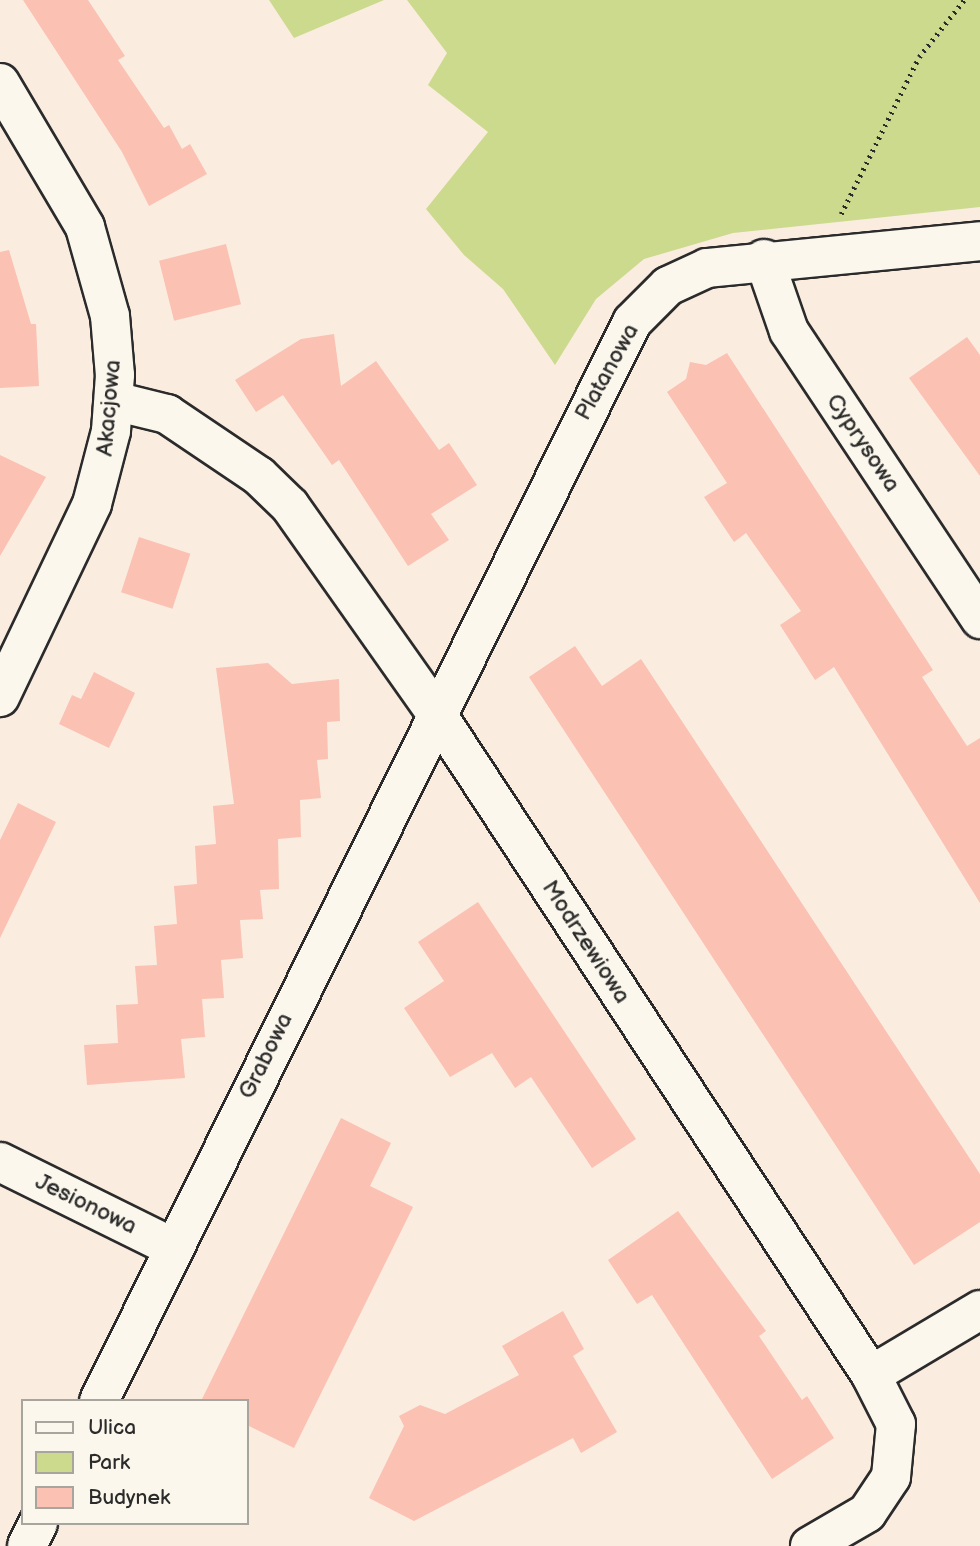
<!DOCTYPE html>
<style>
body{margin:0}
#map{position:relative;width:980px;height:1546px;overflow:hidden;background:#fbece0;font-family:"Balsamiq Sans",sans-serif}
div>[style]{position:absolute}
.green>*{inset:0;background:#cbda8d}
.building>*{inset:0;background:#fbc1b2;transform-origin:0 0}
.path>*{height:4.5px;margin-top:-2.25px;transform-origin:0;background:repeating-linear-gradient(90deg,#2b2b2b 0 2px,transparent 0 7px)}
.roads{filter:drop-shadow(2px 0 #2b2b2b) drop-shadow(-2px 0 #2b2b2b) drop-shadow(0 2px #2b2b2b) drop-shadow(0 -2px #2b2b2b)}
.minor>*{height:38px;margin:-19px;padding:0 19px;transform-origin:19px;border-radius:19px;background:#fbf7ec}
span{translate:-50% -50%;white-space:nowrap;text-align:center;line-height:1.15;-webkit-text-stroke:7px #fbf7ec;paint-order:stroke}
.street-label{font-size:23px;color:#2b2b2b}
.legend{position:absolute;left:21px;top:1399px;width:228px;height:126px;box-sizing:border-box;background:#fbf7ec;border:2px solid #a8a59f;margin:0;padding:9px 12px;list-style:none;font-size:21px;color:#2b2b2b}
.legend li{display:flex;align-items:center;gap:14px;height:35px}
.legend b{width:35px;border:2px solid #a8a59f}
</style>
<div id="map">
<div class="green">
<i style="clip-path:polygon(269px 0,384px 0,294px 38px)"></i>
<i style="clip-path:polygon(407px 0,980px 0,980px 207px,733px 233px,644px 259px,596px 299px,555px 365px,503px 289px,464px 255px,426px 209px,488px 132px,428px 85px,447px 53px)"></i>
</div>
<div class="building">
<i style="clip-path:polygon(23px 0,88px 0,125px 56px,118px 60px,164px 128px,169px 125px,182px 149px,190px 144px,207px 174px,149px 206px,122px 152px)"></i>
<i style="left:226px;top:244px;width:62px;height:69px;rotate:76deg"></i>
<i style="clip-path:polygon(9px 250px,31px 324px,36px 324px,39px 386px,0 388px,0 252px)"></i>
<i style="clip-path:polygon(334px 334px,341px 386px,376px 361px,439px 450px,449px 443px,477px 485px,431px 514px,449px 540px,408px 566px,339px 460px,332px 465px,283px 395px,256px 412px,235px 380px,301px 339px)"></i>
<i style="clip-path:polygon(967px 337px,980px 355px,980px 476px,909px 378px)"></i>
<i style="clip-path:polygon(727px 353px,933px 670px,922px 677px,967px 746px,980px 738px,980px 903px,834px 667px,815px 680px,780px 625px,801px 611px,746px 533px,734px 542px,704px 497px,727px 483px,667px 392px,686px 379px,690px 362px,706px 365px)"></i>
<i style="clip-path:polygon(0 455px,46px 477px,0 556px)"></i>
<i style="left:139px;top:537px;width:54px;height:58px;rotate:18deg"></i>
<i style="clip-path:polygon(575px 646px,602px 686px,641px 659px,980px 1174px,980px 1222px,914px 1265px,529px 677px)"></i>
<i style="clip-path:polygon(268px 663px,292px 684px,339px 679px,340px 721px,327px 722px,328px 759px,317px 760px,321px 798px,300px 800px,301px 837px,278px 839px,279px 889px,260px 890px,263px 919px,240px 920px,243px 958px,221px 960px,224px 998px,202px 999px,205px 1037px,181px 1039px,185px 1078px,87px 1085px,84px 1045px,118px 1043px,116px 1005px,138px 1004px,135px 966px,157px 965px,154px 926px,177px 924px,174px 886px,197px 884px,195px 846px,216px 844px,213px 806px,234px 804px,216px 668px)"></i>
<i style="clip-path:polygon(94px 672px,135px 693px,109px 748px,59px 724px,72px 695px,81px 699px)"></i>
<i style="clip-path:polygon(18px 803px,56px 822px,0 938px,0 840px)"></i>
<i style="clip-path:polygon(478px 902px,636px 1139px,592px 1168px,531px 1077px,515px 1088px,492px 1053px,450px 1077px,404px 1008px,444px 981px,418px 942px)"></i>
<i style="clip-path:polygon(341px 1118px,391px 1143px,370px 1186px,413px 1207px,294px 1448px,247px 1425px,247px 1401px,201px 1401px)"></i>
<i style="clip-path:polygon(678px 1211px,766px 1331px,759px 1336px,802px 1400px,807px 1396px,834px 1438px,772px 1479px,652px 1295px,637px 1304px,608px 1260px)"></i>
<i style="clip-path:polygon(563px 1311px,584px 1349px,573px 1356px,617px 1432px,581px 1453px,573px 1438px,414px 1521px,369px 1498px,404px 1426px,399px 1416px,420px 1405px,445px 1414px,519px 1375px,502px 1346px)"></i>
</div>
<div class="path">
<i style="left:841px;top:214px;width:175px;rotate:-63.6deg"></i>
<i style="left:919px;top:57px;width:73px;rotate:-51.7deg"></i>
</div>
<div class="roads">
<div class="minor">
<i style="left:0;top:83px;width:167px;rotate:59.4deg"></i>
<i style="left:85px;top:227px;width:92px;rotate:74.3deg"></i>
<i style="left:110px;top:316px;width:59px;rotate:85.2deg"></i>
<i style="left:115px;top:375px;width:56px;rotate:94.1deg"></i>
<i style="left:111px;top:431px;width:75px;rotate:104.6deg"></i>
<i style="left:92px;top:504px;width:214px;rotate:115.5deg"></i>
<i style="left:764px;top:259px;width:76px;rotate:70.9deg"></i>
<i style="left:789px;top:331px;width:346px;rotate:56.4deg"></i>
<i style="left:114px;top:401px;width:55px;rotate:13.8deg"></i>
<i style="left:167px;top:414px;width:111px;rotate:34deg"></i>
<i style="left:259px;top:476px;width:43px;rotate:44.1deg"></i>
<i style="left:290px;top:506px;width:253px;rotate:54.8deg"></i>
<i style="left:436px;top:713px;width:792px;rotate:56.69deg"></i>
<i style="left:871px;top:1375px;width:55px;rotate:63deg"></i>
<i style="left:896px;top:1424px;width:53px;rotate:95.4deg"></i>
<i style="left:891px;top:1477px;width:43px;rotate:123.7deg"></i>
<i style="left:867px;top:1513px;width:66px;rotate:149.9deg"></i>
<i style="left:0;top:1162px;width:192px;rotate:26.3deg"></i>
<i style="left:871px;top:1375px;width:127px;rotate:-30.8deg"></i>
<i style="left:99px;top:1401px;width:1203px;rotate:-63.71deg"></i>
<i style="left:632px;top:322px;width:51px;rotate:-45deg"></i>
<i style="left:668px;top:286px;width:43px;rotate:-24.8deg"></i>
<i style="left:707px;top:268px;width:274px;rotate:-5.6deg"></i>
<i style="left:27px;top:1546px;width:25px;rotate:-64deg"></i>
</div>
</div>
<div class="street-label">
<span style="left:607px;top:372px;rotate:-61deg">Platanowa</span>
<span style="left:109px;top:408px;rotate:-85deg">Akacjowa</span>
<span style="left:863px;top:443px;rotate:56deg">Cyprysowa</span>
<span style="left:586px;top:942px;rotate:57deg">Modrzewiowa</span>
<span style="left:266px;top:1056px;rotate:-64deg">Grabowa</span>
<span style="left:86px;top:1204px;rotate:26deg">Jesionowa</span>
</div>
<ul class="legend">
<li><b style="height:9px;background:#fbf7ec"></b>Ulica</li>
<li><b style="height:19px;background:#cbda8d"></b>Park</li>
<li><b style="height:19px;background:#fbc1b2"></b>Budynek</li>
</ul>
</div>
